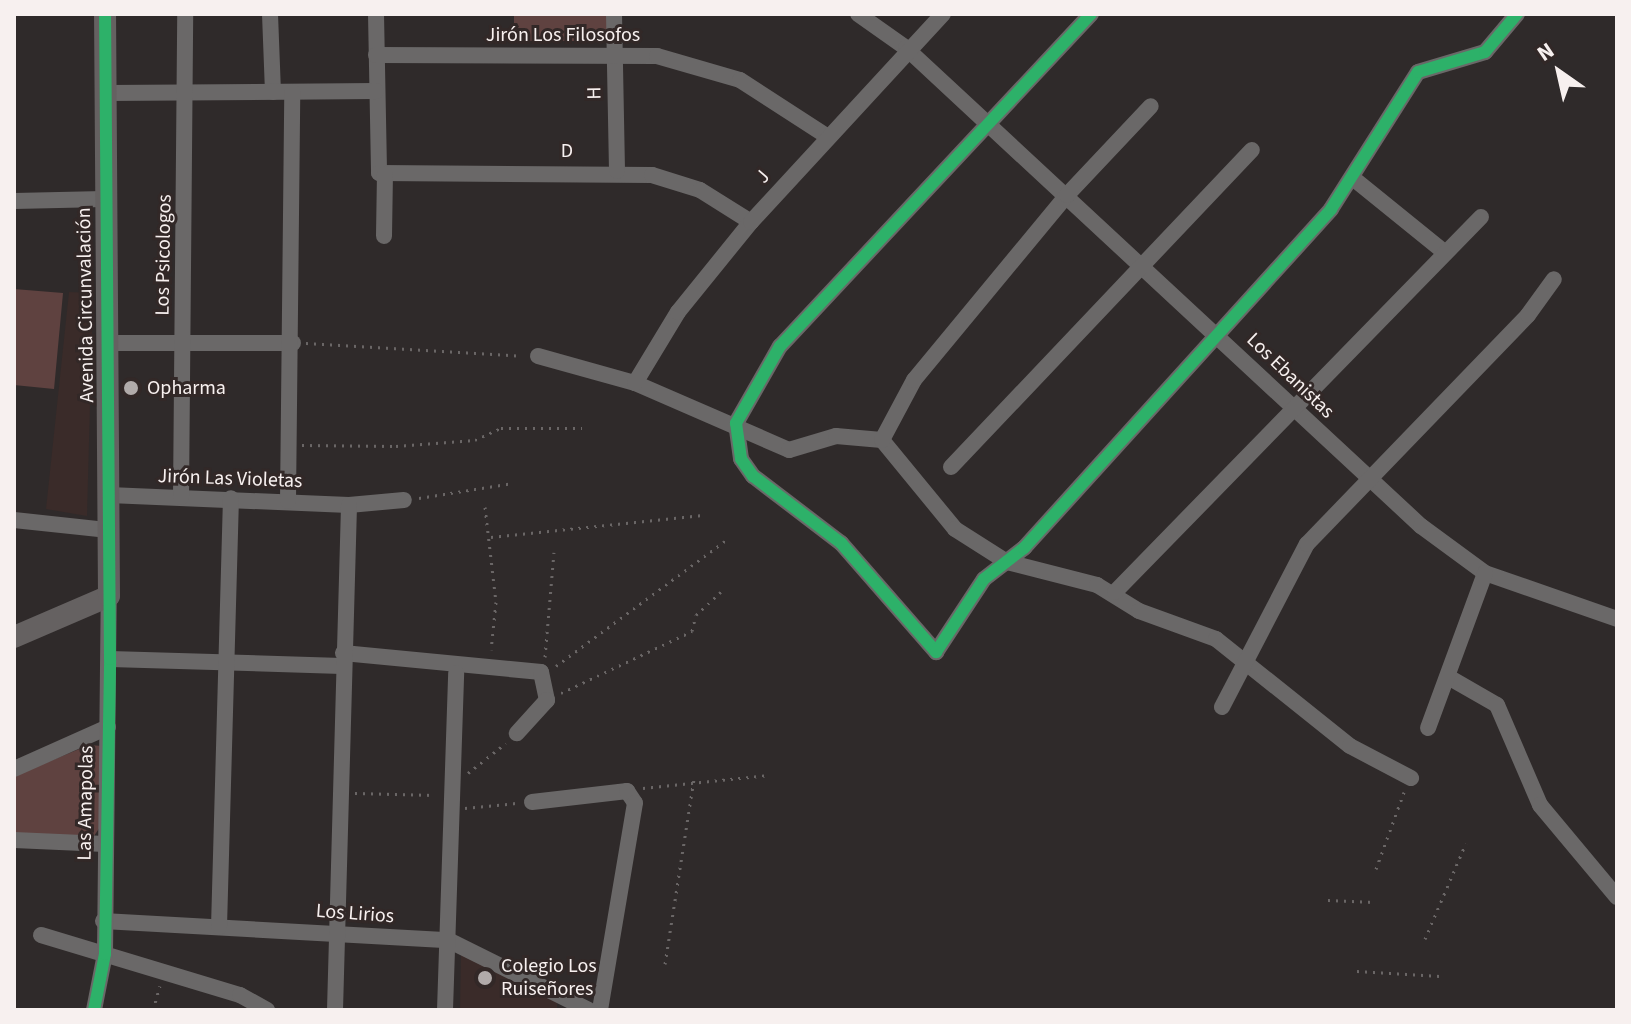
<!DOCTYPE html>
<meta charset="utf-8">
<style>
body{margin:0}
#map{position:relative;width:1631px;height:1024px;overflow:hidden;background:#2f2a2a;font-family:"Source Sans 3",sans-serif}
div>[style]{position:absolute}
.built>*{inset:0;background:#3a2b29}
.green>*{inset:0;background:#5f4240;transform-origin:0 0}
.path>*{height:3px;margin-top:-1.5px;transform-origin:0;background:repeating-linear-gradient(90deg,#6a6666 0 2px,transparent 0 8px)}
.street>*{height:16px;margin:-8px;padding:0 8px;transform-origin:8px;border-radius:8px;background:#6a6868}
.secondary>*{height:22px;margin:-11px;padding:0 11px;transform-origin:11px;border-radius:11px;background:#656161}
.cycleway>*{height:12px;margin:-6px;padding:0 6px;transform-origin:6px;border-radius:6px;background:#2db169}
.dots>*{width:22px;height:22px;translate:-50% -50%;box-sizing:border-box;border:4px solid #322827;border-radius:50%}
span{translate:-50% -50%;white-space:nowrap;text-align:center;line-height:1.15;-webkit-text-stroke:6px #322827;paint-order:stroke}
.street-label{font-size:20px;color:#f7f0ef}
.poi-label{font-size:20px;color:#f7f0ef}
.left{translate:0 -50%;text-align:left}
.frame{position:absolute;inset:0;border:16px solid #f7f0ef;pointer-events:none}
.north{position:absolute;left:1519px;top:32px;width:80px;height:80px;-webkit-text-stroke:6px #322827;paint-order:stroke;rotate:326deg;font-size:22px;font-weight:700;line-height:32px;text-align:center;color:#f7f0ef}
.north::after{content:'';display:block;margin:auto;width:28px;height:36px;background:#f7f0ef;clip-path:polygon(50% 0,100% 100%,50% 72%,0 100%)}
</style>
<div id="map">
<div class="built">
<i style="clip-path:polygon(69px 292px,93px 293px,87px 516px,46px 509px)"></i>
<i style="clip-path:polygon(461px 954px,557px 1002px,557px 1010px,460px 1010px)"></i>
</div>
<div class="green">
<i style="left:514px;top:14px;width:99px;height:27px"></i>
<i style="clip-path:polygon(14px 289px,63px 293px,54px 389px,14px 385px)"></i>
<i style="clip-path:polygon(89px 745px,102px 746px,100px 827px,92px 839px,14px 834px,14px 776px)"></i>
</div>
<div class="path">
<i style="left:306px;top:343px;width:216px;rotate:3.4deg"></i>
<i style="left:302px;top:445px;width:94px;rotate:0.6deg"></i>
<i style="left:396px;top:446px;width:79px;rotate:-4.3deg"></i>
<i style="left:475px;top:440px;width:29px;rotate:-25deg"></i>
<i style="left:501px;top:428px;width:81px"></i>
<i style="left:419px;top:498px;width:95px;rotate:-9.1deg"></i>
<i style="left:485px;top:507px;width:96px;rotate:83.4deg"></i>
<i style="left:496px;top:602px;width:48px;rotate:95.9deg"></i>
<i style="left:491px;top:537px;width:213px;rotate:-5.9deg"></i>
<i style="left:545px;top:657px;width:105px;rotate:-85.1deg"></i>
<i style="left:556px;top:666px;width:212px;rotate:-36.5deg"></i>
<i style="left:561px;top:693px;width:145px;rotate:-25.3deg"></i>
<i style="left:692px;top:631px;width:16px;rotate:-76deg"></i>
<i style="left:696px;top:615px;width:37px;rotate:-43deg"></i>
<i style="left:468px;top:773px;width:48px;rotate:-38.3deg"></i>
<i style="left:643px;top:788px;width:126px;rotate:-5.9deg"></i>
<i style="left:355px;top:793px;width:80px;rotate:1.4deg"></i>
<i style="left:465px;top:808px;width:52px;rotate:-5.5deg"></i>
<i style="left:1376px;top:869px;width:82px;rotate:-70deg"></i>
<i style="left:1328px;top:900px;width:46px;rotate:2.5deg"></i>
<i style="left:1425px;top:939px;width:104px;rotate:-66.9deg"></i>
<i style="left:665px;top:964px;width:187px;rotate:-81.1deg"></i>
<i style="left:1357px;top:971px;width:83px;rotate:3.4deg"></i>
<i style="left:153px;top:1010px;width:25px;rotate:-74deg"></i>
</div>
<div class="street">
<i style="left:270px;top:14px;width:78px;rotate:87.8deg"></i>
<i style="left:376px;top:14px;width:159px;rotate:88.9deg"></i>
<i style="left:379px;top:173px;width:273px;rotate:0.4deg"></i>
<i style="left:652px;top:175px;width:50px;rotate:17.4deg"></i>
<i style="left:700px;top:190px;width:60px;rotate:32.1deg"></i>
<i style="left:614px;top:14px;width:157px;rotate:88.9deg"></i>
<i style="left:858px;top:14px;width:59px;rotate:35.3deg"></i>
<i style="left:906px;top:48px;width:703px;rotate:42.87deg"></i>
<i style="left:1421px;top:526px;width:79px;rotate:36.3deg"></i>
<i style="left:1485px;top:573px;width:140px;rotate:19.2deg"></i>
<i style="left:1091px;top:14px;width:455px;rotate:133.1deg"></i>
<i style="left:780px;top:346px;width:89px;rotate:119.7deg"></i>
<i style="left:736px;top:423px;width:36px;rotate:82deg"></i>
<i style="left:741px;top:459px;width:21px;rotate:55deg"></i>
<i style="left:753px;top:476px;width:111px;rotate:37.3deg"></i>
<i style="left:841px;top:543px;width:145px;rotate:48.9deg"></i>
<i style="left:936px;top:652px;width:87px;rotate:-56.7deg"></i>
<i style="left:984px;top:579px;width:51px;rotate:-37.8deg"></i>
<i style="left:1024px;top:548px;width:457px;rotate:-47.8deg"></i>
<i style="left:1331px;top:209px;width:162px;rotate:-57.6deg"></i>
<i style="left:1418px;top:72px;width:70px;rotate:-16.6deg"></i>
<i style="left:1485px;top:52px;width:50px;rotate:-49.9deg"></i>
<i style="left:376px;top:55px;width:281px;rotate:0.2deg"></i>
<i style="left:657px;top:56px;width:86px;rotate:16.1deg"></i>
<i style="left:740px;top:80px;width:101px;rotate:32.9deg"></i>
<i style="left:107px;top:93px;width:269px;rotate:-0.4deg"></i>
<i style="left:1354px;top:179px;width:116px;rotate:39deg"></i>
<i style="left:14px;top:201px;width:90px;rotate:-1.3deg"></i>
<i style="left:384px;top:236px;width:62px;rotate:-89.1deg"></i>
<i style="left:108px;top:343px;width:185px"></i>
<i style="left:538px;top:356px;width:101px;rotate:15.6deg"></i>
<i style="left:635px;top:383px;width:168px;rotate:23.5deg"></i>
<i style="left:789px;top:450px;width:49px;rotate:-16.6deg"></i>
<i style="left:836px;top:436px;width:46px;rotate:5deg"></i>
<i style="left:882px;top:440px;width:115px;rotate:50.6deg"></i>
<i style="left:955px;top:529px;width:62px;rotate:32.4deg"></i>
<i style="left:1007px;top:562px;width:93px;rotate:14.3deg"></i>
<i style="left:1097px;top:585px;width:49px;rotate:31.8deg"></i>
<i style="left:1139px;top:611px;width:82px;rotate:20deg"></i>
<i style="left:1216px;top:639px;width:171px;rotate:38.6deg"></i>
<i style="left:1350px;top:746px;width:69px;rotate:27.7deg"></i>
<i style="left:635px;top:383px;width:83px;rotate:-58.8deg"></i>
<i style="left:678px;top:312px;width:116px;rotate:-51deg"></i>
<i style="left:751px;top:222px;width:283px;rotate:-47.3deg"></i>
<i style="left:882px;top:440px;width:68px;rotate:-61.9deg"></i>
<i style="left:914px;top:380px;width:240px;rotate:-50.4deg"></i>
<i style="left:1067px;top:195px;width:122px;rotate:-46.7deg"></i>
<i style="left:951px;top:467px;width:437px;rotate:-46.5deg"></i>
<i style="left:109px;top:495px;width:240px;rotate:2.4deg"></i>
<i style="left:349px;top:505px;width:55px;rotate:-5.2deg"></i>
<i style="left:181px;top:497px;width:483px;rotate:-89.5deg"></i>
<i style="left:288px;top:501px;width:409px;rotate:-89.4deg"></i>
<i style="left:14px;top:520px;width:95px;rotate:6.1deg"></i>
<i style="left:1115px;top:592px;width:524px;rotate:-45.7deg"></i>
<i style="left:343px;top:653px;width:199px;rotate:5.5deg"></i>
<i style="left:541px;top:672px;width:29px;rotate:78deg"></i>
<i style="left:547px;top:700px;width:45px;rotate:132.3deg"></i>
<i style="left:110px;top:659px;width:232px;rotate:1.7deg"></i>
<i style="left:1450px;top:678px;width:54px;rotate:29.9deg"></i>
<i style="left:1497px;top:705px;width:109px;rotate:66.7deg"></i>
<i style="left:1540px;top:805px;width:120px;rotate:50.1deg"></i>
<i style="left:1222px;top:707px;width:184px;rotate:-62.5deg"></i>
<i style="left:1307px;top:544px;width:318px;rotate:-46deg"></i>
<i style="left:1528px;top:315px;width:44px;rotate:-54.2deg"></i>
<i style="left:1428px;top:728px;width:165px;rotate:-69.8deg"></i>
<i style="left:14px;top:769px;width:103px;rotate:-24.1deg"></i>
<i style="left:532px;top:802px;width:96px;rotate:-6.6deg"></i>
<i style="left:627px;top:791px;width:14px;rotate:56deg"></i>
<i style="left:635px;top:803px;width:210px;rotate:99.6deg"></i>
<i style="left:14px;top:840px;width:91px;rotate:2.5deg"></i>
<i style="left:103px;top:921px;width:346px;rotate:3.2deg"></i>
<i style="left:448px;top:940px;width:157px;rotate:26.4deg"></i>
<i style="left:219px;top:927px;width:429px;rotate:-88.4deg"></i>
<i style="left:41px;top:935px;width:208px;rotate:16.8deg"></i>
<i style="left:240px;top:995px;width:31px;rotate:29deg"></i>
<i style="left:94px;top:1010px;width:57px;rotate:-78.9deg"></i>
<i style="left:105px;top:954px;width:358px;rotate:-89.4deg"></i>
<i style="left:335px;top:1010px;width:505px;rotate:-88.41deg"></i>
<i style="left:445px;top:1010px;width:337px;rotate:-88.1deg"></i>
</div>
<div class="secondary">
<i style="left:14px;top:637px;width:103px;rotate:-23.3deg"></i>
<i style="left:109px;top:596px;width:582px;rotate:-90.39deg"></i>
</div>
<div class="cycleway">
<i style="left:1091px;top:14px;width:455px;rotate:133.1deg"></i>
<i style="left:780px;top:346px;width:89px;rotate:119.7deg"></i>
<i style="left:736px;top:423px;width:36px;rotate:82deg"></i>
<i style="left:741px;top:459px;width:21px;rotate:55deg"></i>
<i style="left:753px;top:476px;width:111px;rotate:37.3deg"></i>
<i style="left:841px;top:543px;width:145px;rotate:48.9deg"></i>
<i style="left:936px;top:652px;width:87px;rotate:-56.7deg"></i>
<i style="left:984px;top:579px;width:51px;rotate:-37.8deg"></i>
<i style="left:1024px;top:548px;width:457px;rotate:-47.8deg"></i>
<i style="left:1331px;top:209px;width:162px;rotate:-57.6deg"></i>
<i style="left:1418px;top:72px;width:70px;rotate:-16.6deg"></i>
<i style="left:1485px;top:52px;width:50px;rotate:-49.9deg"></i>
<i style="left:94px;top:1010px;width:57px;rotate:-78.9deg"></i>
<i style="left:105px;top:954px;width:295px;rotate:-89deg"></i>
<i style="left:110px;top:659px;width:645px;rotate:-90.44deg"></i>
</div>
<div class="dots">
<i style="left:131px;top:388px;background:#b1abaa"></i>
<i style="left:485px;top:978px;background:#b1abaa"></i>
</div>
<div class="street-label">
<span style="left:563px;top:35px">Jirón Los Filosofos</span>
<span style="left:595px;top:93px;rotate:-91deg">H</span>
<span style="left:567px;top:151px">D</span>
<span style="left:763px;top:177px;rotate:-50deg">J</span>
<span style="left:164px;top:255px;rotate:-89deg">Los Psicologos</span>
<span style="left:86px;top:305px;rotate:-91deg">Avenida Circunvalación</span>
<span style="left:1290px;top:376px;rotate:44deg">Los Ebanistas</span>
<span style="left:230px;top:479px;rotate:2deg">Jirón Las Violetas</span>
<span style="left:86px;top:803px;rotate:-89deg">Las Amapolas</span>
<span style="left:355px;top:914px;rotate:4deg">Los Lirios</span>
</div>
<div class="poi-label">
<span class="left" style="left:147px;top:388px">Opharma</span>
<span class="left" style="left:501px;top:978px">Colegio Los<br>Ruiseñores</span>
</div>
<div class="frame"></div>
<div class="north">N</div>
</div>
